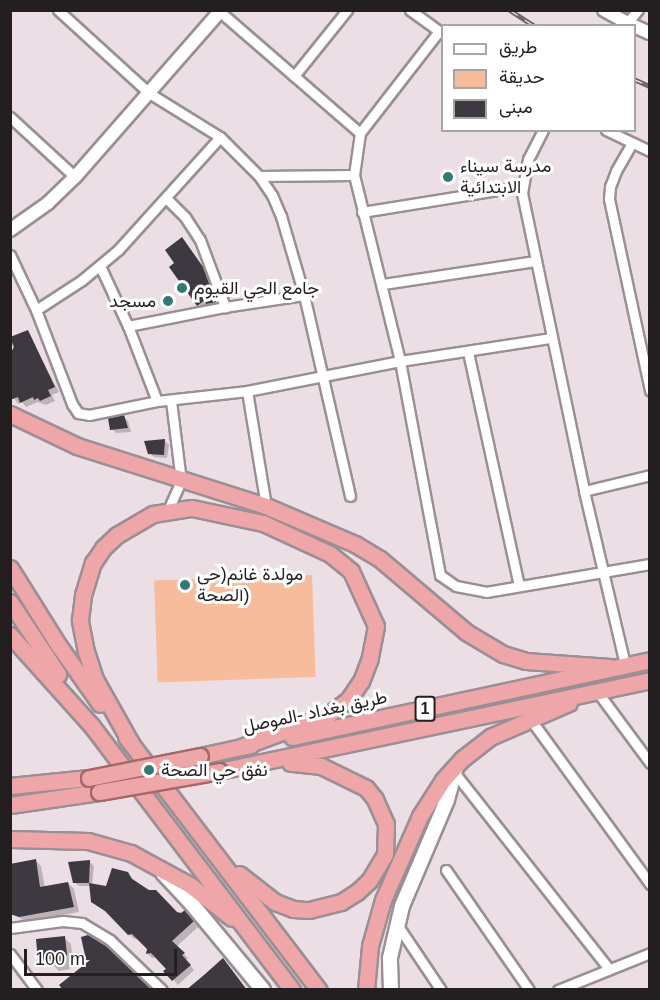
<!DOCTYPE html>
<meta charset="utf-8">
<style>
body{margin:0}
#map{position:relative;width:660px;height:1000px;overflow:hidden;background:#ebdfe5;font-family:Helvetica,Vazirmatn,sans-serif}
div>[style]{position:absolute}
.green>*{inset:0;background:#f7bc9b;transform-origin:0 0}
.shadow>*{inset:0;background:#0003}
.building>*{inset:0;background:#3e3840}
.roads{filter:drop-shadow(2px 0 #9a8f94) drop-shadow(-2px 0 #9a8f94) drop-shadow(0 2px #9a8f94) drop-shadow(0 -2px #9a8f94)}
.minor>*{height:9px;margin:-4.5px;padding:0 4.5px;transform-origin:4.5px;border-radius:4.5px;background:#fff}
.tertiary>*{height:12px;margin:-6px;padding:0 6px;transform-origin:6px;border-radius:6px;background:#fff}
.secondary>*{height:14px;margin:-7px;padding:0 7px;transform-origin:7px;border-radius:7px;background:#fff}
.trunk>*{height:15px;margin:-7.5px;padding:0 7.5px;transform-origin:7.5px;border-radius:7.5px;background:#eea6a8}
.rail>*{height:5px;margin-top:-2.5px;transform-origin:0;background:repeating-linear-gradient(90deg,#fff 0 9px,#6e676b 0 18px);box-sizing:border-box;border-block:2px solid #6e676b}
.bridges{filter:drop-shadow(2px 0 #a4686a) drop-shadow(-2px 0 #a4686a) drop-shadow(0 2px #a4686a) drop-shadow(0 -2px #a4686a)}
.trunk-bridge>*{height:15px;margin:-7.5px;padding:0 7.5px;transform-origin:7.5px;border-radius:7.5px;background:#eea6a8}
.dots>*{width:16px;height:16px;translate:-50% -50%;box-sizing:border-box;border:3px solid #fff;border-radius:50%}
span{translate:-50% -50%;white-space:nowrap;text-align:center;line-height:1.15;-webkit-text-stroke:6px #fff;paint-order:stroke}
.shield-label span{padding:2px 4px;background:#fff;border:2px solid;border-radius:4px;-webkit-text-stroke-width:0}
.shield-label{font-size:16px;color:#231f21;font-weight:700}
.poi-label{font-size:18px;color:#231f21}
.left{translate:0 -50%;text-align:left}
.right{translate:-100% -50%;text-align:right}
.street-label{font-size:18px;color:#231f21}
.frame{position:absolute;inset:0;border:12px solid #231f21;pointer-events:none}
.legend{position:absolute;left:441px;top:24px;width:195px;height:108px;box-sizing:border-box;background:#fff;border:2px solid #a7a5a6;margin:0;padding:8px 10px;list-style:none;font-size:18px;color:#231f21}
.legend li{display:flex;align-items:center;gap:12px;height:30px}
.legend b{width:30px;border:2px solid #a7a5a6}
.scale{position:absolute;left:24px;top:949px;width:153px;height:27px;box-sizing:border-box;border:3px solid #231f21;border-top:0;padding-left:8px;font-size:18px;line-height:21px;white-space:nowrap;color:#231f21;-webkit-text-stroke:4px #fff;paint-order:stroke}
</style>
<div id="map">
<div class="green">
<i style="left:312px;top:575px;width:102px;height:158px;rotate:88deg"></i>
</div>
<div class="shadow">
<i style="clip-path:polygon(182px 239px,211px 277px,224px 311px,207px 314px,198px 305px,176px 263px)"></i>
<i style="clip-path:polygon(27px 332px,59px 392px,52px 395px,55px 401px,46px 405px,38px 402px,26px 407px,22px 402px,18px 404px,11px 394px,15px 353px,10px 338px)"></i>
<i style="clip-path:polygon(124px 417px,128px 421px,131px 432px,116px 433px,112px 429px)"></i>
<i style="clip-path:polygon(165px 441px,169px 445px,167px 458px,154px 457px,150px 453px)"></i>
<i style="clip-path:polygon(35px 860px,41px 866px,45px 888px,68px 883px,74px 889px,79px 912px,26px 922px,12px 913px)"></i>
<i style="clip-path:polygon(90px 862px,94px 866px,92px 885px,107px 888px,127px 874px,177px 914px,190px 917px,198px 927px,176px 947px,188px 958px,186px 960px,194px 970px,178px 985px,166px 971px,169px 969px,157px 957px,152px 958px,148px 954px,149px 949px,138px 938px,134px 939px,111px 915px,93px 902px,91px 886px,79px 886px,74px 882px)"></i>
<i style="clip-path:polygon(64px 938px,71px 944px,73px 961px,69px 962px,70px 969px,59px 971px,53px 965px,46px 966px,40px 959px)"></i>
</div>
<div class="building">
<i style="clip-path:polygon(182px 237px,203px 267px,216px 302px,206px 304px,205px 300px,197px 306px,169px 267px,174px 263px,165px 250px)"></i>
<i style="clip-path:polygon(28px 330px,55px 387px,48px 390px,51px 396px,40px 401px,38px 398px,34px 400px,33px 397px,20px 403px,18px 397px,10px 400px,10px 354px,14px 347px,10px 337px)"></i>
<i style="clip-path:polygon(124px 415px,128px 428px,110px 430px,108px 418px)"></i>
<i style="clip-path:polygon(165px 439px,164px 455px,148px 454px,144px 441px)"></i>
<i style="clip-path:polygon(36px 859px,40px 887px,68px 882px,74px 907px,19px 917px,10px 914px,10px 864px)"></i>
<i style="clip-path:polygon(90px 860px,89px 883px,73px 883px,68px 862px)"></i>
<i style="clip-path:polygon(112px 868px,128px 872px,132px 879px,149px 890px,156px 890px,177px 912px,181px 913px,185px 910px,194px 921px,172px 941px,185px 953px,182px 955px,191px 965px,172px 981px,163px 971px,166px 969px,151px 953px,146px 954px,147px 949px,132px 934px,128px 935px,105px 911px,91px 902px,89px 883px,106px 886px)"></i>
<i style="clip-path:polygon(88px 935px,109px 948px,152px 990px,63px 990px,59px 985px,90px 960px,86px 960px,81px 937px)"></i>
<i style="clip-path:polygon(65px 936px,67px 955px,63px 955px,64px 963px,51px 965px,50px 959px,38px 960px,36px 939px)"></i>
<i style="clip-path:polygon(223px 958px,247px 990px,186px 990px,204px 975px)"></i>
</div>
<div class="roads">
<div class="minor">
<i style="left:58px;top:10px;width:123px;rotate:42.4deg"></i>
<i style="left:149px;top:93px;width:84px;rotate:31.8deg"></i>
<i style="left:220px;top:137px;width:55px;rotate:45deg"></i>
<i style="left:259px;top:176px;width:23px;rotate:56deg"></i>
<i style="left:272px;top:195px;width:23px;rotate:67deg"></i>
<i style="left:281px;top:216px;width:82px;rotate:73.8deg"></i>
<i style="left:304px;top:295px;width:206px;rotate:77.1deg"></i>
<i style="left:218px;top:10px;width:188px;rotate:40.9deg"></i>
<i style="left:410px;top:10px;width:39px;rotate:36deg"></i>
<i style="left:627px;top:23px;width:17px;rotate:-50deg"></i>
<i style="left:439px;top:31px;width:129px;rotate:127.8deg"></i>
<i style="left:360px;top:133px;width:42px;rotate:98.1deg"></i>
<i style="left:354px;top:175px;width:192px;rotate:76.1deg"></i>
<i style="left:400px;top:361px;width:218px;rotate:79.4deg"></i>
<i style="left:440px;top:575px;width:19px;rotate:35deg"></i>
<i style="left:456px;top:586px;width:31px;rotate:11deg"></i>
<i style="left:486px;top:592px;width:166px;rotate:-9.7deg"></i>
<i style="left:294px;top:76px;width:85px;rotate:-51.2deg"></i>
<i style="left:10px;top:117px;width:88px;rotate:42.7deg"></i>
<i style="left:543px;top:130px;width:33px;rotate:117deg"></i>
<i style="left:528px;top:159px;width:35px;rotate:100deg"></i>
<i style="left:522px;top:193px;width:304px;rotate:78.2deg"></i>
<i style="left:584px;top:491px;width:179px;rotate:76.7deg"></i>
<i style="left:606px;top:130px;width:49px;rotate:25.5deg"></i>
<i style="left:632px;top:143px;width:32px;rotate:120deg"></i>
<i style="left:616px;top:171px;width:17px;rotate:111deg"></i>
<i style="left:610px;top:187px;width:12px;rotate:95deg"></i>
<i style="left:609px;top:199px;width:196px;rotate:77.9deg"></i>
<i style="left:259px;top:176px;width:95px;rotate:-0.6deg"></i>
<i style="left:166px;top:198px;width:27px;rotate:45deg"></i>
<i style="left:185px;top:217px;width:27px;rotate:57deg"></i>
<i style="left:200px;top:240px;width:72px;rotate:69.5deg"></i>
<i style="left:362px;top:212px;width:162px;rotate:-9.2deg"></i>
<i style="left:10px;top:255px;width:61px;rotate:64.7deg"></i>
<i style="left:36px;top:310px;width:101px;rotate:69deg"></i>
<i style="left:72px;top:404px;width:11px;rotate:56deg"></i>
<i style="left:78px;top:413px;width:11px;rotate:10deg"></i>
<i style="left:89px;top:415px;width:69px;rotate:-11.6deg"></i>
<i style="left:157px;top:401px;width:91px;rotate:-6.3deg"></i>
<i style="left:247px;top:391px;width:156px;rotate:-11.1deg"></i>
<i style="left:400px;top:361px;width:153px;rotate:-8.7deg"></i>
<i style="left:100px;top:266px;width:66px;rotate:65deg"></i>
<i style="left:128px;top:326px;width:80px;rotate:68.9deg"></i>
<i style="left:383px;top:284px;width:154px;rotate:-8.6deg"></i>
<i style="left:36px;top:310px;width:55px;rotate:-33.1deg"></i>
<i style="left:82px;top:280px;width:47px;rotate:-39.8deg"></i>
<i style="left:118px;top:250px;width:152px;rotate:-47.9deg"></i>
<i style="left:128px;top:326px;width:99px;rotate:-11.1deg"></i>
<i style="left:225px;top:307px;width:80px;rotate:-8.6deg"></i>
<i style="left:468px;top:352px;width:239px;rotate:77.7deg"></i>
<i style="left:247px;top:391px;width:117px;rotate:80.6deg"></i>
<i style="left:584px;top:491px;width:68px;rotate:-13.6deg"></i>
<i style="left:168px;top:510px;width:32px;rotate:-66deg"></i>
<i style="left:181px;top:481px;width:81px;rotate:-97.1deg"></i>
<i style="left:596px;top:690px;width:91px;rotate:53.5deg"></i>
<i style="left:531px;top:720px;width:203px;rotate:54deg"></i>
<i style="left:454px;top:772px;width:251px;rotate:51.8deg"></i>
<i style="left:446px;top:870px;width:146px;rotate:55.3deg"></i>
<i style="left:398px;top:926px;width:77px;rotate:56.1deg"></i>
<i style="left:10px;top:928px;width:53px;rotate:-7.5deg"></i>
<i style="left:63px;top:921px;width:19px;rotate:6deg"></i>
<i style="left:82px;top:923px;width:33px;rotate:31deg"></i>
<i style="left:110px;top:940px;width:72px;rotate:43.9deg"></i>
<i style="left:10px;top:954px;width:45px;rotate:53.1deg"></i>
<i style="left:558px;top:990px;width:99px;rotate:-21.9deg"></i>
</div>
<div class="tertiary">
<i style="left:604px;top:10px;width:33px;rotate:29deg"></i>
<i style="left:634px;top:26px;width:17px;rotate:24deg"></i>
<i style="left:10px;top:230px;width:47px;rotate:-35.4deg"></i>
<i style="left:48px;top:203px;width:37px;rotate:-44deg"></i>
<i style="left:75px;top:177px;width:222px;rotate:-48.8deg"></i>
</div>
<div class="secondary">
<i style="left:163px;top:873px;width:41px;rotate:47deg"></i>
<i style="left:191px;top:903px;width:113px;rotate:50.4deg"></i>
<i style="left:391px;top:990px;width:32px;rotate:-92deg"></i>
<i style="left:390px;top:958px;width:53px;rotate:-77deg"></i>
<i style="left:402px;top:906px;width:115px;rotate:-67deg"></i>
<i style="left:447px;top:800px;width:35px;rotate:-75deg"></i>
</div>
<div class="trunk">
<i style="left:10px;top:414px;width:74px;rotate:25.5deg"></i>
<i style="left:77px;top:446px;width:198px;rotate:17.6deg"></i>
<i style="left:266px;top:506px;width:97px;rotate:23.1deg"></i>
<i style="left:355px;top:544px;width:29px;rotate:31deg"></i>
<i style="left:380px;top:559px;width:113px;rotate:40.3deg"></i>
<i style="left:466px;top:632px;width:43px;rotate:30.7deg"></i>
<i style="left:503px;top:654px;width:24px;rotate:17deg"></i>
<i style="left:526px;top:661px;width:84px;rotate:4.1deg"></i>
<i style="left:10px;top:568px;width:92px;rotate:57.9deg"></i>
<i style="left:59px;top:646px;width:71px;rotate:54.7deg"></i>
<i style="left:10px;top:602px;width:87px;rotate:56.3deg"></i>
<i style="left:10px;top:635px;width:121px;rotate:48deg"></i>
<i style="left:91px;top:725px;width:333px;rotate:52.8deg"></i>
<i style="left:126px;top:737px;width:318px;rotate:52.7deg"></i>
<i style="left:292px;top:737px;width:366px;rotate:-12.1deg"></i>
<i style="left:132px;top:745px;width:76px;rotate:-119.3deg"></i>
<i style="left:95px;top:679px;width:28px;rotate:-108deg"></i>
<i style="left:86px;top:652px;width:33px;rotate:-101deg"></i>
<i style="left:80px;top:620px;width:25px;rotate:-83deg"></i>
<i style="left:83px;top:595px;width:34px;rotate:-73deg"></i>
<i style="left:93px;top:563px;width:18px;rotate:-56deg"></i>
<i style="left:103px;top:548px;width:19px;rotate:-43deg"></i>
<i style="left:117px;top:535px;width:42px;rotate:-30.3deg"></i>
<i style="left:153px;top:514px;width:39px;rotate:-9deg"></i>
<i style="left:192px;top:508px;width:73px;rotate:11.9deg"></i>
<i style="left:263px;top:523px;width:74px;rotate:24.8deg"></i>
<i style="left:330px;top:554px;width:27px;rotate:39deg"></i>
<i style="left:351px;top:571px;width:60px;rotate:65.6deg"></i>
<i style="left:376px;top:626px;width:33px;rotate:101deg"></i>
<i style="left:370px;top:658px;width:25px;rotate:111deg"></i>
<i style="left:361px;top:681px;width:23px;rotate:124deg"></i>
<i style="left:348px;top:700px;width:25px;rotate:143deg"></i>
<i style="left:328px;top:715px;width:93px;rotate:159.8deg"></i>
<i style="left:200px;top:756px;width:52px;rotate:-12.2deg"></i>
<i style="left:219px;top:771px;width:441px;rotate:-11.9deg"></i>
<i style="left:10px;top:786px;width:79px;rotate:-5.8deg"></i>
<i style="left:10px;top:805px;width:90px;rotate:-8.3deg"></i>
<i style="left:10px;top:839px;width:78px;rotate:1.5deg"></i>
<i style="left:88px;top:841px;width:45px;rotate:15.6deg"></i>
<i style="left:131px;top:853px;width:67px;rotate:28.5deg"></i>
<i style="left:190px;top:885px;width:53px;rotate:38.2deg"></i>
<i style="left:239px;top:874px;width:46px;rotate:37.9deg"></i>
<i style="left:275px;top:902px;width:19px;rotate:21deg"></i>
<i style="left:293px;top:909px;width:16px;rotate:4deg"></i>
<i style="left:309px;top:910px;width:33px;rotate:-14deg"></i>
<i style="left:341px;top:902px;width:19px;rotate:-32deg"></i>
<i style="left:357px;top:892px;width:16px;rotate:-43deg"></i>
<i style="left:369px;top:881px;width:31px;rotate:-59deg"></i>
<i style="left:385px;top:854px;width:30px;rotate:-88deg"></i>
<i style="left:386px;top:824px;width:27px;rotate:-114deg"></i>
<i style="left:375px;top:799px;width:14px;rotate:-129deg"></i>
<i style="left:366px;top:788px;width:50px;rotate:-153.9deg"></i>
<i style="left:321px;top:766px;width:31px;rotate:-174deg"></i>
<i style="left:366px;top:990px;width:44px;rotate:-84.8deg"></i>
<i style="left:370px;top:946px;width:48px;rotate:-74.2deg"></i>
<i style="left:383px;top:900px;width:92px;rotate:-66.2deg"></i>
<i style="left:420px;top:816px;width:43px;rotate:-57.4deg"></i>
<i style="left:443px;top:780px;width:28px;rotate:-48deg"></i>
<i style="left:462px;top:759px;width:36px;rotate:-38deg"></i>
<i style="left:490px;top:737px;width:86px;rotate:-23.3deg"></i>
</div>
</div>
<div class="rail">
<i style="left:510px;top:10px;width:30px;rotate:33deg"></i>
<i style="left:634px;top:79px;width:17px;rotate:24deg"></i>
</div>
<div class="bridges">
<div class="trunk-bridge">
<i style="left:89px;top:778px;width:113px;rotate:-11.2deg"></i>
<i style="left:99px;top:792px;width:122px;rotate:-9.9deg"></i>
</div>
</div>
<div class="dots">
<i style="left:448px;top:177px;background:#307975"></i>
<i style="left:182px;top:288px;background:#307975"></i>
<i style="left:168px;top:301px;background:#307975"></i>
<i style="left:185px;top:585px;background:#307975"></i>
<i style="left:149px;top:770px;background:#307975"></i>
</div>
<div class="shield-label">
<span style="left:425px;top:709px">1</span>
</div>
<div class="poi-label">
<span class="left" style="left:460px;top:177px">مدرسة سيناء<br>الابتدائية</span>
<span class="left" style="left:194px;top:288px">جامع الحي القيوم</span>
<span class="right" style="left:156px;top:301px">مسجد</span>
<span class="left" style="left:197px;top:585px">مولدة غانم(حي<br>الصحة)</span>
<span class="left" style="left:161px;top:770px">نفق حي الصحة</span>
</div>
<div class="street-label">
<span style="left:315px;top:712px;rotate:-12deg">طريق بغداد -الموصل</span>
</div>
<div class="frame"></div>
<ul class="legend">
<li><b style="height:8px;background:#fff"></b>طريق</li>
<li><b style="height:16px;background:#f7bc9b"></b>حديقة</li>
<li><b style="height:16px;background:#3e3840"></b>مبنى</li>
</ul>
<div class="scale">100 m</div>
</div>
